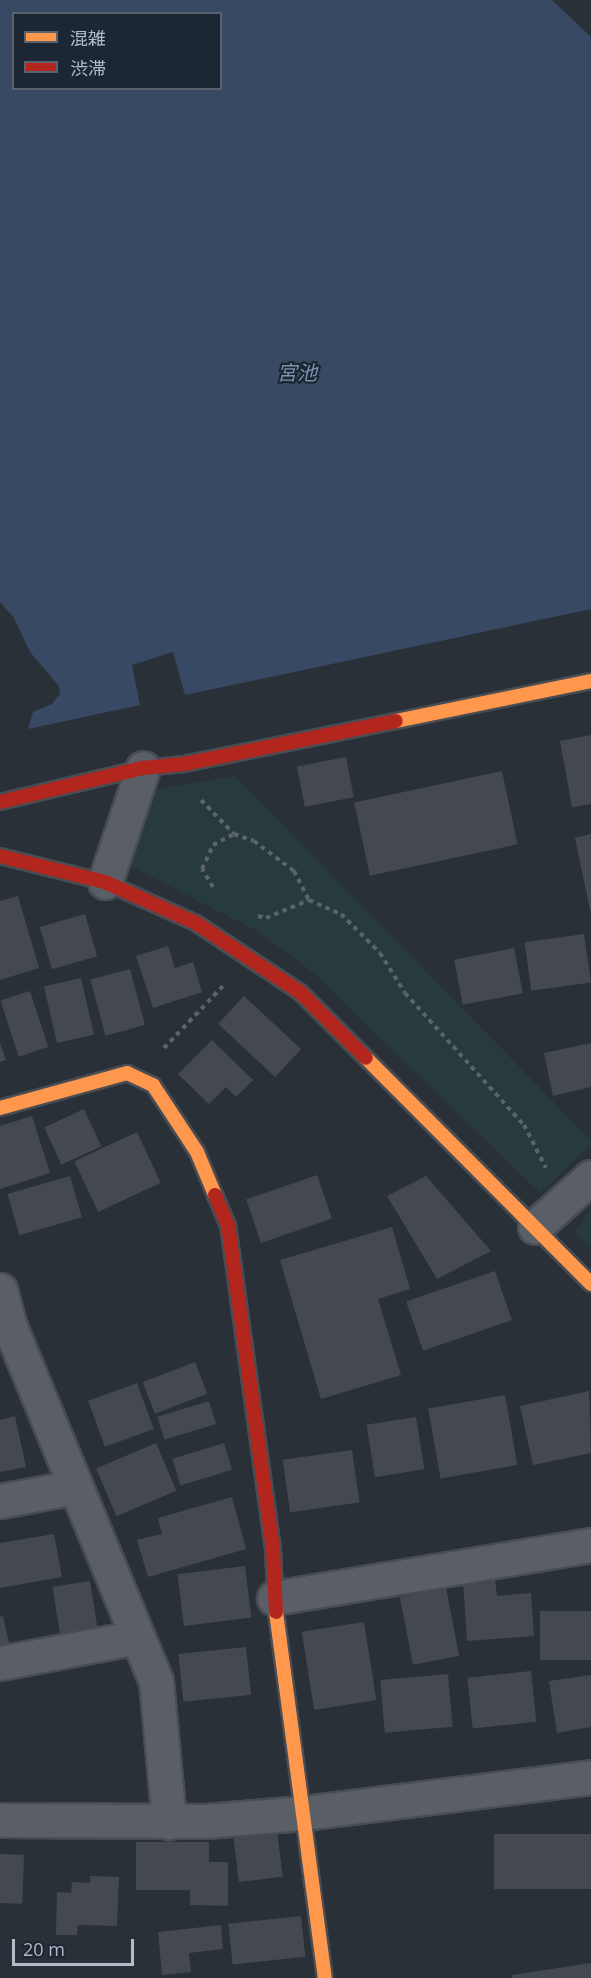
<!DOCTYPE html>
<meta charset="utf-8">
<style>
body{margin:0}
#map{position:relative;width:591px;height:1978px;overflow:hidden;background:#2a3038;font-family:"Open Sans","Noto Sans JP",sans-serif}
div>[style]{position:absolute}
.green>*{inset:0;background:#273a3e}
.water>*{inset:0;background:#384963}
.building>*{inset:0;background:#444950;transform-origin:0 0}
.path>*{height:4px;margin-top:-2px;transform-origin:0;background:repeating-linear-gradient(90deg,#5d636a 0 4.5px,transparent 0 9px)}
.roads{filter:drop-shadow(2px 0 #484c53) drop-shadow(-2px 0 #484c53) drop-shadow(0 2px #484c53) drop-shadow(0 -2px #484c53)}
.street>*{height:33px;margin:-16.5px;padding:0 16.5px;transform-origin:16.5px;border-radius:16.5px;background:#5a5e66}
.slow>*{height:14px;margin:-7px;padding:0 7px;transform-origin:7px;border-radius:7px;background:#ff974d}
.jam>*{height:14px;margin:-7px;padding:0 7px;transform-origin:7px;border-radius:7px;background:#b3261e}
span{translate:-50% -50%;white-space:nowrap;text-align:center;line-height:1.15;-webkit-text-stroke:4.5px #1d2633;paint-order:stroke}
.water-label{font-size:20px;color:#7c92b1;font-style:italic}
.legend{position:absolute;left:12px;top:12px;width:210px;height:78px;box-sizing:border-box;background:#1d2633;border:2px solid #59626f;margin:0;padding:8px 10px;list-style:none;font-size:18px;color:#b4bcc9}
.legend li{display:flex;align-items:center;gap:12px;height:30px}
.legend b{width:30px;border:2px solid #59626f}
.scale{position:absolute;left:12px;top:1939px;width:122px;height:27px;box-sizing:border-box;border:3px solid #b4bcc9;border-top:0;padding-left:8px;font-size:18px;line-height:21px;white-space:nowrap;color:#b4bcc9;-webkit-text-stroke:4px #1d2633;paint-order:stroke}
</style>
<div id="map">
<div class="green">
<i style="clip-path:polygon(235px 776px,591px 1140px,591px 1144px,540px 1193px,309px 969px,257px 931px,134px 868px,129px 857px,147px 803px,157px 789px)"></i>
<i style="clip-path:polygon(591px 1210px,591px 1248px,575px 1232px)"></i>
</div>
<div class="water">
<i style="clip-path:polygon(evenodd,0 0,552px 0,591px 37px,591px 609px,185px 695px,173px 652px,132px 665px,140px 705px,28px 729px,33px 712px,52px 704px,60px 694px,59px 686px,30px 652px,14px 618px,0 602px,0 0,14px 14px,220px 14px,220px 88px,14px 88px,14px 14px)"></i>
</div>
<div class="building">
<i style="clip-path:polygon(591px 735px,591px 804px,572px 807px,560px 741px)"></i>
<i style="left:346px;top:757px;width:41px;height:50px;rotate:79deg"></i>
<i style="left:502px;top:771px;width:75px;height:151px;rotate:78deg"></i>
<i style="clip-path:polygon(591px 834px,591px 910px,590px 910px,575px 838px)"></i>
<i style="clip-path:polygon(18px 896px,39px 968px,0 980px,0 901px)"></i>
<i style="left:85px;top:914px;width:44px;height:47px;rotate:74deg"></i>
<i style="left:584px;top:934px;width:49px;height:60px;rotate:82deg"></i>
<i style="clip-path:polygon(168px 946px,175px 968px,193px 962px,202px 992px,153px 1008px,136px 956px)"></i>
<i style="left:514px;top:948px;width:46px;height:61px;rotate:79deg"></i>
<i style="left:130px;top:969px;width:58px;height:41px;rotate:75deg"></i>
<i style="left:81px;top:978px;width:58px;height:38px;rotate:77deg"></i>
<i style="left:30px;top:991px;width:59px;height:31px;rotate:72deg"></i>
<i style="left:244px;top:996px;width:78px;height:38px;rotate:43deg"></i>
<i style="clip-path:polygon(212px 1040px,253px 1080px,236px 1097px,226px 1087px,209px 1104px,178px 1074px)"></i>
<i style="clip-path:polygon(0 1043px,6px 1060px,0 1062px)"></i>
<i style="clip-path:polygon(591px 1043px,591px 1087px,553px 1096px,544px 1053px)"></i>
<i style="left:84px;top:1109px;width:41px;height:44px;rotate:65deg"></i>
<i style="clip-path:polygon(32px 1116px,50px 1173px,0 1189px,0 1126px)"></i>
<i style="left:137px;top:1132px;width:56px;height:69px;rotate:65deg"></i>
<i style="left:317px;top:1175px;width:46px;height:75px;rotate:71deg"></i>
<i style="left:70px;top:1176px;width:43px;height:65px;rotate:74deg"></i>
<i style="clip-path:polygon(426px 1176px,491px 1251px,437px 1279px,387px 1196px)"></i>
<i style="clip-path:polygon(392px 1227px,410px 1289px,378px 1299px,401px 1375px,321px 1399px,280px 1260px)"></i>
<i style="left:495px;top:1271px;width:52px;height:94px;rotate:71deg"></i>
<i style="left:195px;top:1362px;width:34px;height:56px;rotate:69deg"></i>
<i style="left:137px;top:1383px;width:49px;height:52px;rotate:70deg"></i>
<i style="clip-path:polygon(589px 1391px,591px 1453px,533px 1465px,520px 1406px)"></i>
<i style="left:505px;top:1395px;width:71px;height:78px;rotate:80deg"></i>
<i style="left:209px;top:1401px;width:24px;height:54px;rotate:73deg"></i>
<i style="clip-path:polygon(15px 1416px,26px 1467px,0 1472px,0 1420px)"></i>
<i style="left:416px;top:1417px;width:53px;height:50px;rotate:81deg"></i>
<i style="left:156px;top:1443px;width:52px;height:65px;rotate:67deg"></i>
<i style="left:224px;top:1443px;width:28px;height:54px;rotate:73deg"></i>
<i style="left:352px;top:1450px;width:53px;height:70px;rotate:82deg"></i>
<i style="clip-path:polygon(232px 1497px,246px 1549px,148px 1577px,137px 1540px,162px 1534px,158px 1518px)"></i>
<i style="clip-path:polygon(54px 1534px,62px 1577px,0 1588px,0 1543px)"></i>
<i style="left:245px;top:1566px;width:52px;height:68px;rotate:83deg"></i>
<i style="clip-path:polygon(495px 1579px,497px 1596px,531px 1593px,534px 1636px,467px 1641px,463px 1582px)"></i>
<i style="left:90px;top:1581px;width:50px;height:38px;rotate:81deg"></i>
<i style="left:446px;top:1588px;width:69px;height:47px;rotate:79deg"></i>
<i style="left:591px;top:1611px;width:49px;height:51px;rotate:90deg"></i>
<i style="clip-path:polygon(3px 1616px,9px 1643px,0 1645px,0 1617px)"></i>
<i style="left:364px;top:1622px;width:79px;height:63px;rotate:81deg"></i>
<i style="left:246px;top:1647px;width:48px;height:68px;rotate:84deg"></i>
<i style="left:531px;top:1671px;width:51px;height:64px;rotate:84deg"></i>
<i style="left:448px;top:1674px;width:53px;height:68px;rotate:85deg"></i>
<i style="clip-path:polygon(591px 1675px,591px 1727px,557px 1733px,549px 1681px)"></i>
<i style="left:277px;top:1831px;width:46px;height:44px;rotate:83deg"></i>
<i style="left:591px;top:1834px;width:55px;height:97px;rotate:90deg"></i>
<i style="clip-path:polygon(136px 1842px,209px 1842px,209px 1862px,228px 1862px,228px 1906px,190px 1905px,190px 1890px,136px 1890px)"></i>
<i style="left:0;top:1854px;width:24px;height:49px;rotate:2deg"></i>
<i style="clip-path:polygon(90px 1876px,119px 1877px,117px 1926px,78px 1925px,77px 1935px,56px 1935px,57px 1892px,71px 1893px,72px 1882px,90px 1883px)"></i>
<i style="left:301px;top:1916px;width:41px;height:73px;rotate:84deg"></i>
<i style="clip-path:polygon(221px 1925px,223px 1949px,189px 1953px,191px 1972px,162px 1975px,158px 1932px)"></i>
<i style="clip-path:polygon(591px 1963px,591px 1978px,512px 1978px,512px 1975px)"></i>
</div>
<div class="path">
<i style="left:201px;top:800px;width:47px;rotate:45.9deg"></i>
<i style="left:234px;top:834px;width:21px;rotate:19deg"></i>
<i style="left:254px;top:841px;width:50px;rotate:36.9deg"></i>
<i style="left:294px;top:871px;width:33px;rotate:63deg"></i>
<i style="left:309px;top:900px;width:35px;rotate:24deg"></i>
<i style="left:341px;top:914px;width:55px;rotate:45deg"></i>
<i style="left:380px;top:953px;width:47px;rotate:58deg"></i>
<i style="left:405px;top:993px;width:178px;rotate:48deg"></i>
<i style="left:524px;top:1125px;width:48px;rotate:62.9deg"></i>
<i style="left:213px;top:887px;width:21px;rotate:-121deg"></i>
<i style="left:202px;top:869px;width:26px;rotate:-65deg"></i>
<i style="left:213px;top:845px;width:24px;rotate:-28deg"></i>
<i style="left:258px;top:916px;width:8px;rotate:14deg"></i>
<i style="left:266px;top:918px;width:47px;rotate:-22.7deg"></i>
<i style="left:164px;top:1048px;width:86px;rotate:-46.4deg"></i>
</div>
<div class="roads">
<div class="street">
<i style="left:105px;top:882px;width:120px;rotate:-71.6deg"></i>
<i style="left:535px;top:1227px;width:75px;rotate:-41.8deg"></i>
<i style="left:0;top:1290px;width:38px;rotate:75deg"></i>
<i style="left:10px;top:1327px;width:383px;rotate:67.6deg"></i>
<i style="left:156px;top:1681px;width:142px;rotate:84.7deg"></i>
<i style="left:0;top:1501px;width:76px;rotate:-10.6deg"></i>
<i style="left:274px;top:1598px;width:321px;rotate:-9.5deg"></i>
<i style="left:0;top:1663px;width:139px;rotate:-10.7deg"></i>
<i style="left:0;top:1820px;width:206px;rotate:0.3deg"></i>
<i style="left:206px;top:1821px;width:97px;rotate:-4.7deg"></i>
<i style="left:303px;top:1813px;width:290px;rotate:-7.1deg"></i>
</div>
<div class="slow">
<i style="left:396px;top:721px;width:199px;rotate:-11.6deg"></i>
<i style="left:366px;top:1058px;width:319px;rotate:45.1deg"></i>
<i style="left:0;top:1108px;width:132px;rotate:-15.4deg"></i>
<i style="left:127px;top:1073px;width:29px;rotate:25deg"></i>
<i style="left:153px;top:1085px;width:80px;rotate:56.7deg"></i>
<i style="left:197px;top:1152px;width:47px;rotate:67.3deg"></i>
<i style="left:276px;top:1612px;width:369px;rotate:82.4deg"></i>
</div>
<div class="jam">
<i style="left:0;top:802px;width:147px;rotate:-13.4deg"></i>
<i style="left:143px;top:768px;width:41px;rotate:-5.6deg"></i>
<i style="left:184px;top:764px;width:216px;rotate:-11.5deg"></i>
<i style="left:0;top:856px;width:108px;rotate:13.9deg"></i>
<i style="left:105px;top:882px;width:100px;rotate:24.3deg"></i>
<i style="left:196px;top:923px;width:125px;rotate:33.6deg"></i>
<i style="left:300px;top:992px;width:93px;rotate:45deg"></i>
<i style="left:215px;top:1195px;width:33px;rotate:67deg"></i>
<i style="left:228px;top:1225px;width:327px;rotate:82.1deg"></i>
<i style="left:273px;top:1549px;width:63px;rotate:87.3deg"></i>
</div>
</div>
<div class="water-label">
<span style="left:297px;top:372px">宮池</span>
</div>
<ul class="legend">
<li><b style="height:8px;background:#ff974d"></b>混雑</li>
<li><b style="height:8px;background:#b3261e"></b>渋滞</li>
</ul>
<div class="scale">20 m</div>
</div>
